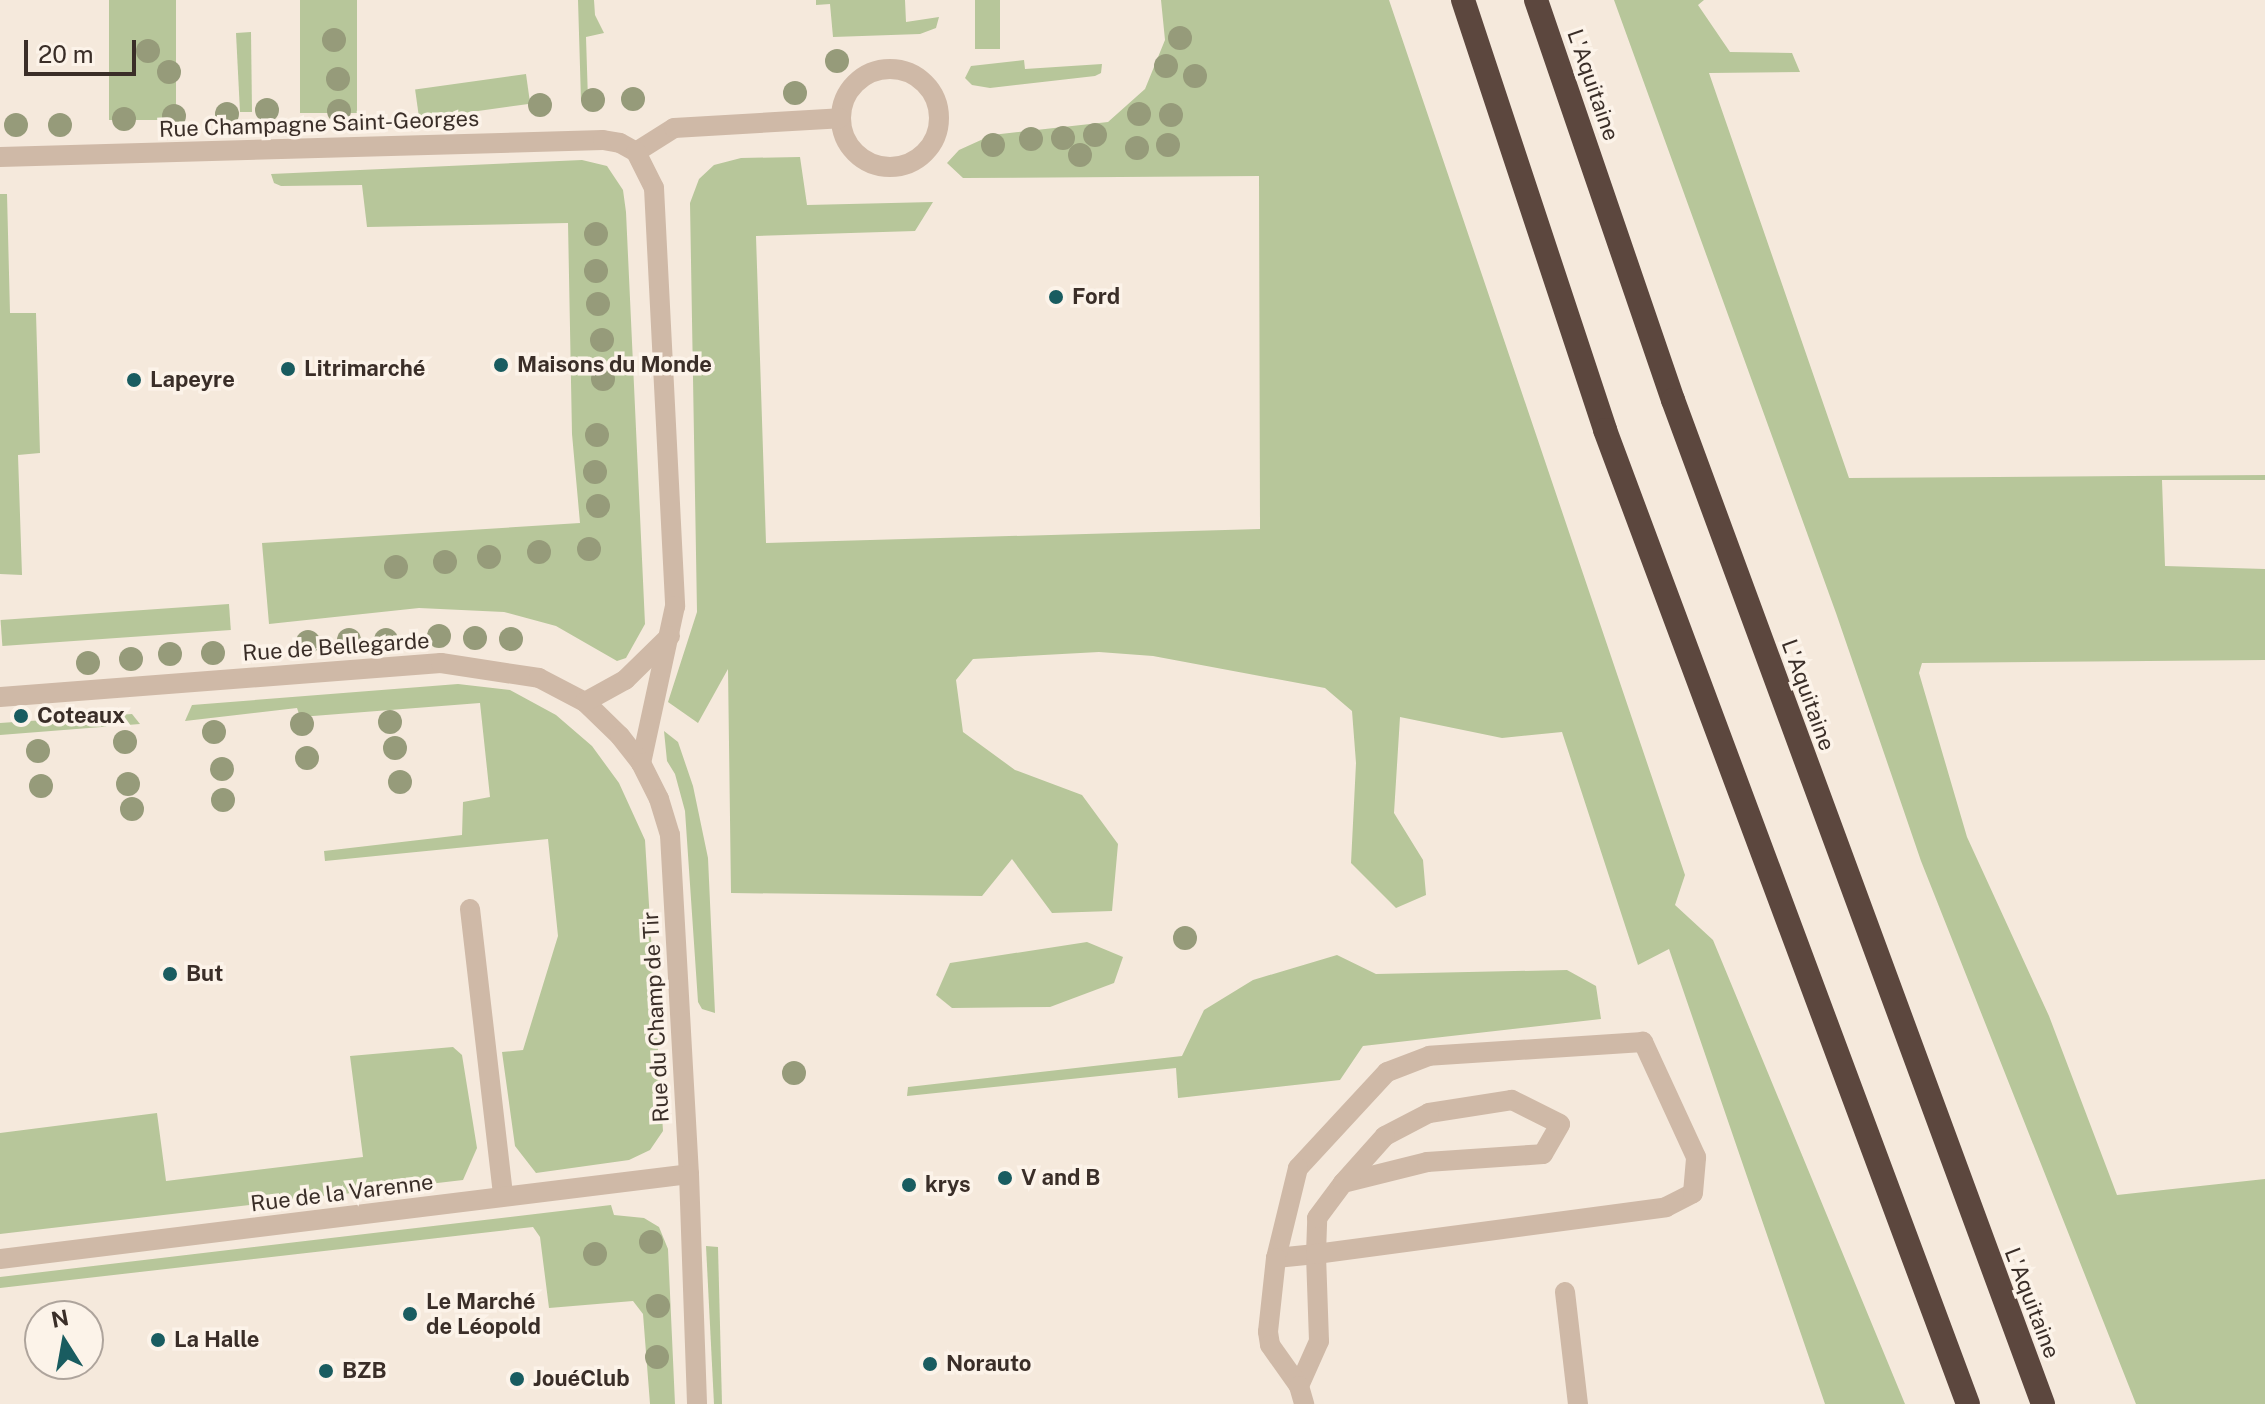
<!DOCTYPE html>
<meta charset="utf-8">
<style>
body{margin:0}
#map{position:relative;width:2265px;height:1404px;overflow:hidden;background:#f5e9dc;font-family:"Public Sans",sans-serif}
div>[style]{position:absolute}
.green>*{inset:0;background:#b7c69a;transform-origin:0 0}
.service>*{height:20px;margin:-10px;padding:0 10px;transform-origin:10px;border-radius:10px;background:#cfb9a7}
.service>.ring{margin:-10px;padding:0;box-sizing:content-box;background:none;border:20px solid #cfb9a7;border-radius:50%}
.minor>*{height:20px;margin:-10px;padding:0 10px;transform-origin:10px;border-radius:10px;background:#cfb9a7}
.motorway>*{height:24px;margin:-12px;padding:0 12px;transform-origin:12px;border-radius:12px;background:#5c473e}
.trees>*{width:24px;height:24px;margin:-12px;border-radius:50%;background:#969b7a}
.dots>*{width:22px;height:22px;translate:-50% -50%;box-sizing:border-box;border:4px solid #fcf3e9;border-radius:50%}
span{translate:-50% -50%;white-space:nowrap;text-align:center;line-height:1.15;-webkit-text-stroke:7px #fcf3e9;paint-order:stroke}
.street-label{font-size:22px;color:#3a2e28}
.poi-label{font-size:22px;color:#3a2e28;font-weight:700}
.left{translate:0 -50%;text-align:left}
.north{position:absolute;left:24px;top:1300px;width:80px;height:80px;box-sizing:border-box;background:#fcf3e9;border:2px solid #aea49c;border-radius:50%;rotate:349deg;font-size:22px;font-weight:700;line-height:32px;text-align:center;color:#3a2e28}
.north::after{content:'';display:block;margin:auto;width:28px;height:36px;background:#195c60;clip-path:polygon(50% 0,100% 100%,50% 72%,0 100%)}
.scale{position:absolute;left:24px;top:40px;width:112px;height:36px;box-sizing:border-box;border:4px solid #3a2e28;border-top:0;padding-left:10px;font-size:24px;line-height:28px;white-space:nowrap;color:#3a2e28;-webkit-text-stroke:6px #fcf3e9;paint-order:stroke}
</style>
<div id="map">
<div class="green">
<i style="left:109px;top:0;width:67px;height:120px"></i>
<i style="left:300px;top:0;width:57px;height:113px"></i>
<i style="clip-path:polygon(578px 0,594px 0,595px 15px,604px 33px,586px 37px,588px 100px,581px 101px)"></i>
<i style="clip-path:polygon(816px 0,905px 0,906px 22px,939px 17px,936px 28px,920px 34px,833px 37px,830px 4px,816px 5px)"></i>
<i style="left:975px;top:0;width:25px;height:49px"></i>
<i style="clip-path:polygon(1161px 0,1389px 0,1685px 875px,1675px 905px,1713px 940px,1905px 1404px,1825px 1404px,1669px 949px,1638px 965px,1562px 732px,1502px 738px,1400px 717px,1394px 813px,1423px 860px,1426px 895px,1396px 908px,1351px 863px,1356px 763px,1352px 711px,1325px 688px,1153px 656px,1099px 652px,973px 659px,956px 680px,963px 732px,1015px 770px,1082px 795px,1118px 844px,1112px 911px,1052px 913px,1012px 859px,982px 896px,731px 893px,728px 669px,698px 723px,668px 702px,697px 612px,690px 203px,699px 179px,714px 165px,741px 158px,800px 157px,807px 205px,933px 202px,915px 231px,756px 236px,766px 543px,1260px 529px,1259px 176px,963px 178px,947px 163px,959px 150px,992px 135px,1108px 122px,1145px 89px,1165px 40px)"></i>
<i style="clip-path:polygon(1614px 0,1704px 0,1698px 5px,1730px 52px,1792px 53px,1800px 72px,1709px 73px,1849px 478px,2265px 475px,2265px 480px,2162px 480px,2165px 566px,2265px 569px,2265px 660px,1922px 663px,1919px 673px,1967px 837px,2049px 1016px,2117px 1195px,2265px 1179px,2265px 1404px,2136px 1404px,1921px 861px,1836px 613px)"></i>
<i style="clip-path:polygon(251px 32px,252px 112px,240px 112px,236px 33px)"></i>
<i style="clip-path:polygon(1024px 60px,1025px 69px,1102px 64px,1101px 73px,1095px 76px,990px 88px,972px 85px,965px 78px,971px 66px)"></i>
<i style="left:526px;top:74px;width:30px;height:112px;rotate:82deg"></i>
<i style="clip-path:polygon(582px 160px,607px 166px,623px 190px,626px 212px,645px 624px,626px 658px,617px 661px,556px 626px,504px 612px,419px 608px,269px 624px,262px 543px,580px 523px,572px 434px,568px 223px,367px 227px,362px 185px,281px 186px,274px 183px,271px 174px)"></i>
<i style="clip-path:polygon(0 194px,7px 194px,10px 313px,36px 313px,40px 453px,18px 455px,22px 575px,0 574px)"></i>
<i style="left:229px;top:604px;width:26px;height:229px;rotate:86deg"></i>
<i style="clip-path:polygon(458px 684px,510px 690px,556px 715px,592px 746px,619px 783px,645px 840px,663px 1131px,650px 1150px,629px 1160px,536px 1173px,515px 1146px,502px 1052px,523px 1050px,558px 936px,548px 839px,325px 861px,324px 851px,462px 835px,463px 802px,490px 797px,480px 703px,300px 717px,297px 708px,185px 721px,192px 705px)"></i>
<i style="clip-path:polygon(132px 714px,140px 724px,0 735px,0 723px)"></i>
<i style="clip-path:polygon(664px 731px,678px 742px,693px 786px,708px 858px,715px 1013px,702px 1009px,698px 1002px,685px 811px,675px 774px,667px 761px)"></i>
<i style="clip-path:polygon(1087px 942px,1123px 957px,1114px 983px,1050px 1007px,952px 1008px,936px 995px,950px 963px)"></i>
<i style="clip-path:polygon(1337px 955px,1376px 974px,1567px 970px,1596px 986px,1601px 1019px,1363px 1046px,1340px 1080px,1178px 1098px,1176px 1068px,907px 1096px,908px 1087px,1182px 1056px,1204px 1010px,1253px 980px)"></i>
<i style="clip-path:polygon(453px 1047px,462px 1055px,477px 1148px,463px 1180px,0 1234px,0 1133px,157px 1113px,166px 1181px,363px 1157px,350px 1056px)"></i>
<i style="clip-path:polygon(611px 1205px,614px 1215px,644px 1218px,659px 1227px,668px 1249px,675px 1404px,650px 1404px,643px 1314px,633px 1301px,549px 1308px,540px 1237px,533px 1227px,0 1288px,0 1277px)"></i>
<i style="clip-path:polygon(706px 1246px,718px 1247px,722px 1404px,714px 1404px)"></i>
</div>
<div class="service">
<i class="ring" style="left:841px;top:69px;width:78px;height:78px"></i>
<i style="left:636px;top:152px;width:45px;rotate:-32.3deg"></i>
<i style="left:674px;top:128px;width:166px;rotate:-3.4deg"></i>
<i style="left:470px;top:909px;width:289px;rotate:83.4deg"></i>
<i style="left:1276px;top:1258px;width:40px;rotate:-5.7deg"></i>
<i style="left:1316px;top:1254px;width:36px;rotate:-88deg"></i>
<i style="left:1317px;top:1218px;width:44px;rotate:-53.4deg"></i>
<i style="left:1343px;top:1183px;width:87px;rotate:-14deg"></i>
<i style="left:1427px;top:1162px;width:116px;rotate:-3.9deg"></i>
<i style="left:1543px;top:1154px;width:34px;rotate:-60deg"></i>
<i style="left:1560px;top:1124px;width:54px;rotate:-153.4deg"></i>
<i style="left:1512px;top:1100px;width:84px;rotate:171.1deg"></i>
<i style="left:1429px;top:1113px;width:50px;rotate:152.4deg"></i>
<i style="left:1385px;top:1136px;width:63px;rotate:131.8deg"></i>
<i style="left:0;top:1259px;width:694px;rotate:-7.03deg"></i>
<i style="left:1565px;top:1292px;width:113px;rotate:83.4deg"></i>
<i style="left:1299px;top:1386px;width:49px;rotate:-66deg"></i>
<i style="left:1319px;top:1341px;width:87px;rotate:-92deg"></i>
<i style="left:1316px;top:1254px;width:353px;rotate:-7.6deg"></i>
<i style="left:1666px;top:1207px;width:30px;rotate:-27deg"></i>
<i style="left:1693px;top:1193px;width:36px;rotate:-85deg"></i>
<i style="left:1696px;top:1157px;width:127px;rotate:-114.7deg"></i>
<i style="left:1643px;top:1042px;width:214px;rotate:176.3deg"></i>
<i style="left:1429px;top:1056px;width:45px;rotate:159.1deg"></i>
<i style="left:1387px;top:1072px;width:131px;rotate:132.8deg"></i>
<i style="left:1298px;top:1168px;width:93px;rotate:103.7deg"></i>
<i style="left:1276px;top:1258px;width:74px;rotate:96.2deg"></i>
<i style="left:1268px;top:1332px;width:13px;rotate:81deg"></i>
<i style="left:1270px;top:1345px;width:50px;rotate:54.7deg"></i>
<i style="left:1299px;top:1386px;width:19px;rotate:74deg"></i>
</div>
<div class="minor">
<i style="left:0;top:157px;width:603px;rotate:-1.61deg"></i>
<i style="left:603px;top:140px;width:17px;rotate:10deg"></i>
<i style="left:620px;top:143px;width:18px;rotate:29deg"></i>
<i style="left:636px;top:152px;width:40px;rotate:63.4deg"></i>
<i style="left:654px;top:188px;width:419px;rotate:87.1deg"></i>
<i style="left:675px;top:606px;width:161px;rotate:102.2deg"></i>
<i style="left:0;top:697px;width:442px;rotate:-4.4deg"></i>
<i style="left:441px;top:663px;width:99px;rotate:8.7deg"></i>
<i style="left:539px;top:678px;width:52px;rotate:27.6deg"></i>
<i style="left:585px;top:702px;width:49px;rotate:44.2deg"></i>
<i style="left:620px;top:736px;width:34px;rotate:52deg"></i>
<i style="left:641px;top:763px;width:40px;rotate:63.4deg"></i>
<i style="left:659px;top:799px;width:38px;rotate:73deg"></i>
<i style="left:670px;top:835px;width:340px;rotate:86.8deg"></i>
<i style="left:689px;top:1174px;width:230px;rotate:88deg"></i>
<i style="left:585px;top:702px;width:46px;rotate:-28.8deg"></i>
<i style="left:625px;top:680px;width:63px;rotate:-44.4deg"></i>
</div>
<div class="motorway">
<i style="left:1463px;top:0;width:453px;rotate:71.7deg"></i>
<i style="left:1605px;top:430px;width:1039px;rotate:69.56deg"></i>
<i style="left:1536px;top:0;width:423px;rotate:71.1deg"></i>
<i style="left:1673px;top:400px;width:1070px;rotate:69.77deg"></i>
</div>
<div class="trees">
<i style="left:1180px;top:38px"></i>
<i style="left:334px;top:40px"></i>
<i style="left:148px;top:51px"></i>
<i style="left:837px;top:61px"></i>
<i style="left:1166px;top:66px"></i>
<i style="left:169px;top:72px"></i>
<i style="left:1195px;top:76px"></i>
<i style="left:338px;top:79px"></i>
<i style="left:795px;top:93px"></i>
<i style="left:633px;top:99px"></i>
<i style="left:593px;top:100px"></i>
<i style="left:540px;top:105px"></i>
<i style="left:267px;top:110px"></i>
<i style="left:339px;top:111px"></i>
<i style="left:227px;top:114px"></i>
<i style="left:1139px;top:114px"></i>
<i style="left:1171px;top:115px"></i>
<i style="left:174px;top:116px"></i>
<i style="left:124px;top:119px"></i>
<i style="left:16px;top:125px"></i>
<i style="left:60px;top:125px"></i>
<i style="left:1095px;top:135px"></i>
<i style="left:1063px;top:138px"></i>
<i style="left:1031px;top:139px"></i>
<i style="left:993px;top:145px"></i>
<i style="left:1168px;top:145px"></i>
<i style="left:1137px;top:148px"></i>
<i style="left:1080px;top:155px"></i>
<i style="left:596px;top:234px"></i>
<i style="left:596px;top:271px"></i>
<i style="left:598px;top:304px"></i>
<i style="left:602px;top:340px"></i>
<i style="left:603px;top:379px"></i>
<i style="left:597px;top:435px"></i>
<i style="left:595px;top:472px"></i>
<i style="left:598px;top:506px"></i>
<i style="left:589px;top:549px"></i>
<i style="left:539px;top:552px"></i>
<i style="left:489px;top:557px"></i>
<i style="left:445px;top:562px"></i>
<i style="left:396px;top:567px"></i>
<i style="left:439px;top:636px"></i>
<i style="left:475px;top:638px"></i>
<i style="left:511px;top:639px"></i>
<i style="left:349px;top:640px"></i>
<i style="left:386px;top:640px"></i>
<i style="left:308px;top:642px"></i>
<i style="left:213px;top:653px"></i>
<i style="left:170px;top:654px"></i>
<i style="left:131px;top:659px"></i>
<i style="left:88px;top:663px"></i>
<i style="left:390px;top:722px"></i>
<i style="left:302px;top:724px"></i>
<i style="left:214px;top:732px"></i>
<i style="left:125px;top:742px"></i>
<i style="left:395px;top:748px"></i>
<i style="left:38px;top:751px"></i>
<i style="left:307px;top:758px"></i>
<i style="left:222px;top:769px"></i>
<i style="left:400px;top:782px"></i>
<i style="left:128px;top:784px"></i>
<i style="left:41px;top:786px"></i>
<i style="left:223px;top:800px"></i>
<i style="left:132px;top:809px"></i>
<i style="left:1185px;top:938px"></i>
<i style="left:794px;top:1073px"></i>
<i style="left:651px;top:1242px"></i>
<i style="left:595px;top:1254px"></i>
<i style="left:658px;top:1306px"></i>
<i style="left:657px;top:1357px"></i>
</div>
<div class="dots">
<i style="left:1056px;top:297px;background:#195c60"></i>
<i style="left:501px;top:365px;background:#195c60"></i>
<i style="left:288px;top:369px;background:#195c60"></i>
<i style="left:134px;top:380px;background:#195c60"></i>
<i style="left:21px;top:716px;background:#195c60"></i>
<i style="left:170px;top:974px;background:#195c60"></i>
<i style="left:1005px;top:1178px;background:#195c60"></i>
<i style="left:909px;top:1185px;background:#195c60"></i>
<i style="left:410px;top:1314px;background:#195c60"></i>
<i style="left:158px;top:1340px;background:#195c60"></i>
<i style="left:930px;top:1364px;background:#195c60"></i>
<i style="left:326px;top:1371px;background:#195c60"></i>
<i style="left:517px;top:1379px;background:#195c60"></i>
</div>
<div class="street-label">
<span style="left:1593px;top:85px;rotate:71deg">L'Aquitaine</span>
<span style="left:319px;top:124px;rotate:-2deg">Rue Champagne Saint-Georges</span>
<span style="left:336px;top:647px;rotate:-4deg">Rue de Bellegarde</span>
<span style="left:1808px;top:695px;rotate:70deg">L'Aquitaine</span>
<span style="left:656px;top:1017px;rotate:-93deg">Rue du Champ de Tir</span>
<span style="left:342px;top:1193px;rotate:-7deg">Rue de la Varenne</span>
<span style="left:2032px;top:1303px;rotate:69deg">L'Aquitaine</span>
</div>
<div class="poi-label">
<span class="left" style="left:1072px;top:297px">Ford</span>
<span class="left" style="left:517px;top:365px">Maisons du Monde</span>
<span class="left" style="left:304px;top:369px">Litrimarché</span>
<span class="left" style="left:150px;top:380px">Lapeyre</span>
<span class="left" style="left:37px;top:716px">Coteaux</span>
<span class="left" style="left:186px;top:974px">But</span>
<span class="left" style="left:1021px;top:1178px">V and B</span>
<span class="left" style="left:925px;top:1185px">krys</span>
<span class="left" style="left:426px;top:1314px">Le Marché<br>de Léopold</span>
<span class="left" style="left:174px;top:1340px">La Halle</span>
<span class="left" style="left:946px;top:1364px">Norauto</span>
<span class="left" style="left:342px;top:1371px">BZB</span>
<span class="left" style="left:533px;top:1379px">JouéClub</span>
</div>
<div class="north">N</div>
<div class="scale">20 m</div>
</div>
